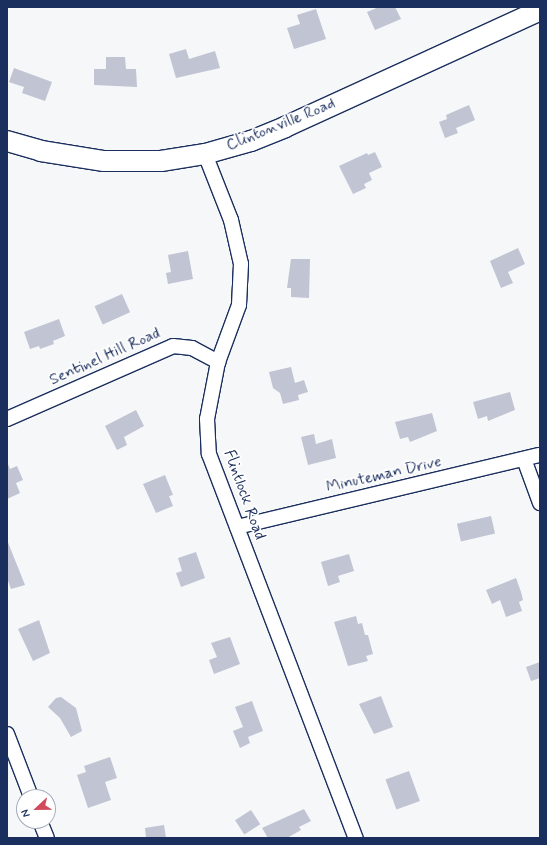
<!DOCTYPE html>
<style>
body{margin:0}
#map{position:relative;width:547px;height:845px;overflow:hidden;background:#f6f7f9;font-family:Mynerve,sans-serif}
div>[style]{position:absolute}
.building>*{inset:0;background:#c0c4d3;transform-origin:0 0}
.roads{filter:drop-shadow(1px 0 #1b2f5e) drop-shadow(-1px 0 #1b2f5e) drop-shadow(0 1px #1b2f5e) drop-shadow(0 -1px #1b2f5e)}
.street>*{height:14px;margin:-7px;padding:0 7px;transform-origin:7px;border-radius:7px;background:#fff}
.secondary>*{height:20px;margin:-10px;padding:0 10px;transform-origin:10px;border-radius:10px;background:#fff}
span{translate:-50% -50%;white-space:nowrap;text-align:center;line-height:1.15;-webkit-text-stroke:3.5px #fff;paint-order:stroke}
.street-label{font-size:16px;color:#1b2f5e}
.frame{position:absolute;inset:0;border:8px solid #1b2f5e;pointer-events:none}
.north{position:absolute;left:16px;top:789px;width:40px;height:40px;box-sizing:border-box;background:#fff;border:1px solid #a4acbf;border-radius:50%;rotate:248deg;font-size:11px;font-weight:700;line-height:16px;text-align:center;color:#1b2f5e}
.north::after{content:'';display:block;margin:auto;width:14px;height:18px;background:#d1495b;clip-path:polygon(50% 0,100% 100%,50% 72%,0 100%)}
</style>
<div id="map">
<div class="building">
<i style="clip-path:polygon(379px 7px,395px 7px,401px 19px,375px 30px,367px 12px)"></i>
<i style="clip-path:polygon(316px 9px,326px 39px,294px 49px,287px 28px,300px 24px,297px 15px)"></i>
<i style="clip-path:polygon(186px 49px,189px 59px,215px 51px,220px 68px,176px 78px,169px 54px)"></i>
<i style="clip-path:polygon(106px 57px,125px 57px,126px 69px,136px 69px,137px 87px,94px 85px,94px 69px,106px 69px)"></i>
<i style="clip-path:polygon(14px 68px,52px 82px,45px 101px,22px 93px,24px 87px,9px 82px)"></i>
<i style="clip-path:polygon(469px 105px,475px 120px,456px 128px,458px 133px,445px 138px,439px 122px,447px 119px,446px 115px)"></i>
<i style="clip-path:polygon(375px 152px,382px 167px,369px 173px,372px 180px,364px 184px,366px 188px,353px 194px,339px 166px,367px 153px,368px 155px)"></i>
<i style="clip-path:polygon(518px 248px,525px 264px,508px 272px,513px 283px,501px 288px,490px 261px)"></i>
<i style="clip-path:polygon(188px 251px,193px 279px,168px 284px,166px 273px,171px 272px,168px 255px)"></i>
<i style="clip-path:polygon(291px 259px,310px 259px,309px 298px,291px 297px,291px 288px,287px 288px)"></i>
<i style="left:122px;top:294px;width:20px;height:30px;rotate:66deg"></i>
<i style="clip-path:polygon(59px 319px,65px 336px,53px 341px,54px 344px,40px 349px,39px 346px,30px 349px,24px 332px)"></i>
<i style="clip-path:polygon(291px 367px,295px 383px,304px 380px,308px 392px,298px 395px,299px 400px,283px 404px,280px 393px,273px 388px,269px 372px)"></i>
<i style="clip-path:polygon(510px 392px,515px 410px,488px 421px,487px 416px,478px 419px,473px 402px)"></i>
<i style="clip-path:polygon(136px 410px,144px 426px,124px 437px,127px 445px,117px 450px,105px 426px)"></i>
<i style="clip-path:polygon(432px 413px,437px 431px,410px 442px,408px 437px,400px 439px,395px 422px)"></i>
<i style="clip-path:polygon(314px 434px,316px 444px,332px 439px,336px 458px,308px 465px,301px 437px)"></i>
<i style="clip-path:polygon(7px 462px,10px 469px,17px 466px,23px 480px,16px 483px,20px 493px,7px 499px)"></i>
<i style="clip-path:polygon(165px 475px,173px 495px,169px 496px,173px 506px,156px 513px,143px 484px)"></i>
<i style="left:491px;top:516px;width:18px;height:35px;rotate:77deg"></i>
<i style="clip-path:polygon(7px 540px,25px 585px,11px 589px,7px 578px)"></i>
<i style="clip-path:polygon(196px 552px,205px 578px,181px 587px,176px 573px,182px 571px,178px 558px)"></i>
<i style="clip-path:polygon(349px 554px,354px 571px,338px 576px,340px 582px,328px 586px,321px 562px)"></i>
<i style="clip-path:polygon(516px 578px,521px 592px,523px 600px,519px 602px,522px 611px,506px 617px,500px 600px,492px 604px,486px 590px)"></i>
<i style="clip-path:polygon(356px 616px,358px 624px,362px 623px,365px 635px,368px 635px,373px 654px,366px 656px,368px 661px,348px 666px,334px 622px)"></i>
<i style="clip-path:polygon(39px 620px,50px 653px,33px 661px,18px 629px)"></i>
<i style="clip-path:polygon(230px 637px,240px 664px,214px 674px,209px 660px,217px 657px,211px 643px)"></i>
<i style="clip-path:polygon(540px 662px,540px 678px,531px 681px,526px 667px)"></i>
<i style="clip-path:polygon(381px 696px,393px 727px,374px 734px,359px 704px)"></i>
<i style="clip-path:polygon(61px 697px,76px 708px,82px 731px,71px 737px,60px 718px,48px 707px,56px 698px)"></i>
<i style="clip-path:polygon(252px 701px,263px 731px,248px 737px,250px 743px,240px 748px,233px 731px,243px 727px,235px 707px)"></i>
<i style="clip-path:polygon(110px 757px,117px 778px,105px 782px,111px 800px,88px 808px,77px 775px,86px 772px,84px 766px)"></i>
<i style="left:409px;top:771px;width:32px;height:25px;rotate:70deg"></i>
<i style="clip-path:polygon(304px 809px,311px 821px,299px 827px,301px 830px,287px 838px,268px 838px,262px 828px)"></i>
<i style="left:251px;top:810px;width:17px;height:19px;rotate:57deg"></i>
<i style="clip-path:polygon(164px 825px,166px 838px,146px 838px,145px 828px)"></i>
</div>
<div class="roads">
<div class="street">
<i style="left:205px;top:154px;width:71px;rotate:68.5deg"></i>
<i style="left:231px;top:220px;width:45px;rotate:77.2deg"></i>
<i style="left:241px;top:264px;width:41px;rotate:92.8deg"></i>
<i style="left:239px;top:305px;width:61px;rotate:110.2deg"></i>
<i style="left:218px;top:362px;width:58px;rotate:100.9deg"></i>
<i style="left:207px;top:419px;width:35px;rotate:87deg"></i>
<i style="left:209px;top:454px;width:411px;rotate:69.1deg"></i>
<i style="left:7px;top:419px;width:181px;rotate:-23.7deg"></i>
<i style="left:173px;top:346px;width:19px;rotate:6deg"></i>
<i style="left:192px;top:348px;width:30px;rotate:28deg"></i>
<i style="left:524px;top:459px;width:47px;rotate:70deg"></i>
<i style="left:237px;top:527px;width:311px;rotate:-13.4deg"></i>
<i style="left:7px;top:734px;width:67px;rotate:69.1deg"></i>
<i style="left:40px;top:821px;width:18px;rotate:68deg"></i>
</div>
<div class="secondary">
<i style="left:7px;top:141px;width:35px;rotate:16deg"></i>
<i style="left:41px;top:151px;width:64px;rotate:9deg"></i>
<i style="left:104px;top:161px;width:57px"></i>
<i style="left:161px;top:161px;width:45px;rotate:-9deg"></i>
<i style="left:205px;top:154px;width:48px;rotate:-15.8deg"></i>
<i style="left:251px;top:141px;width:37px;rotate:-22deg"></i>
<i style="left:285px;top:127px;width:281px;rotate:-24.6deg"></i>
</div>
</div>
<div class="street-label">
<span style="left:281px;top:125px;rotate:-22deg">Clintonville Road</span>
<span style="left:105px;top:357px;rotate:-24deg">Sentinel Hill Road</span>
<span style="left:384px;top:475px;rotate:-13deg">Minuteman Drive</span>
<span style="left:244px;top:495px;rotate:70deg">Flintlock Road</span>
</div>
<div class="frame"></div>
<div class="north">N</div>
</div>
